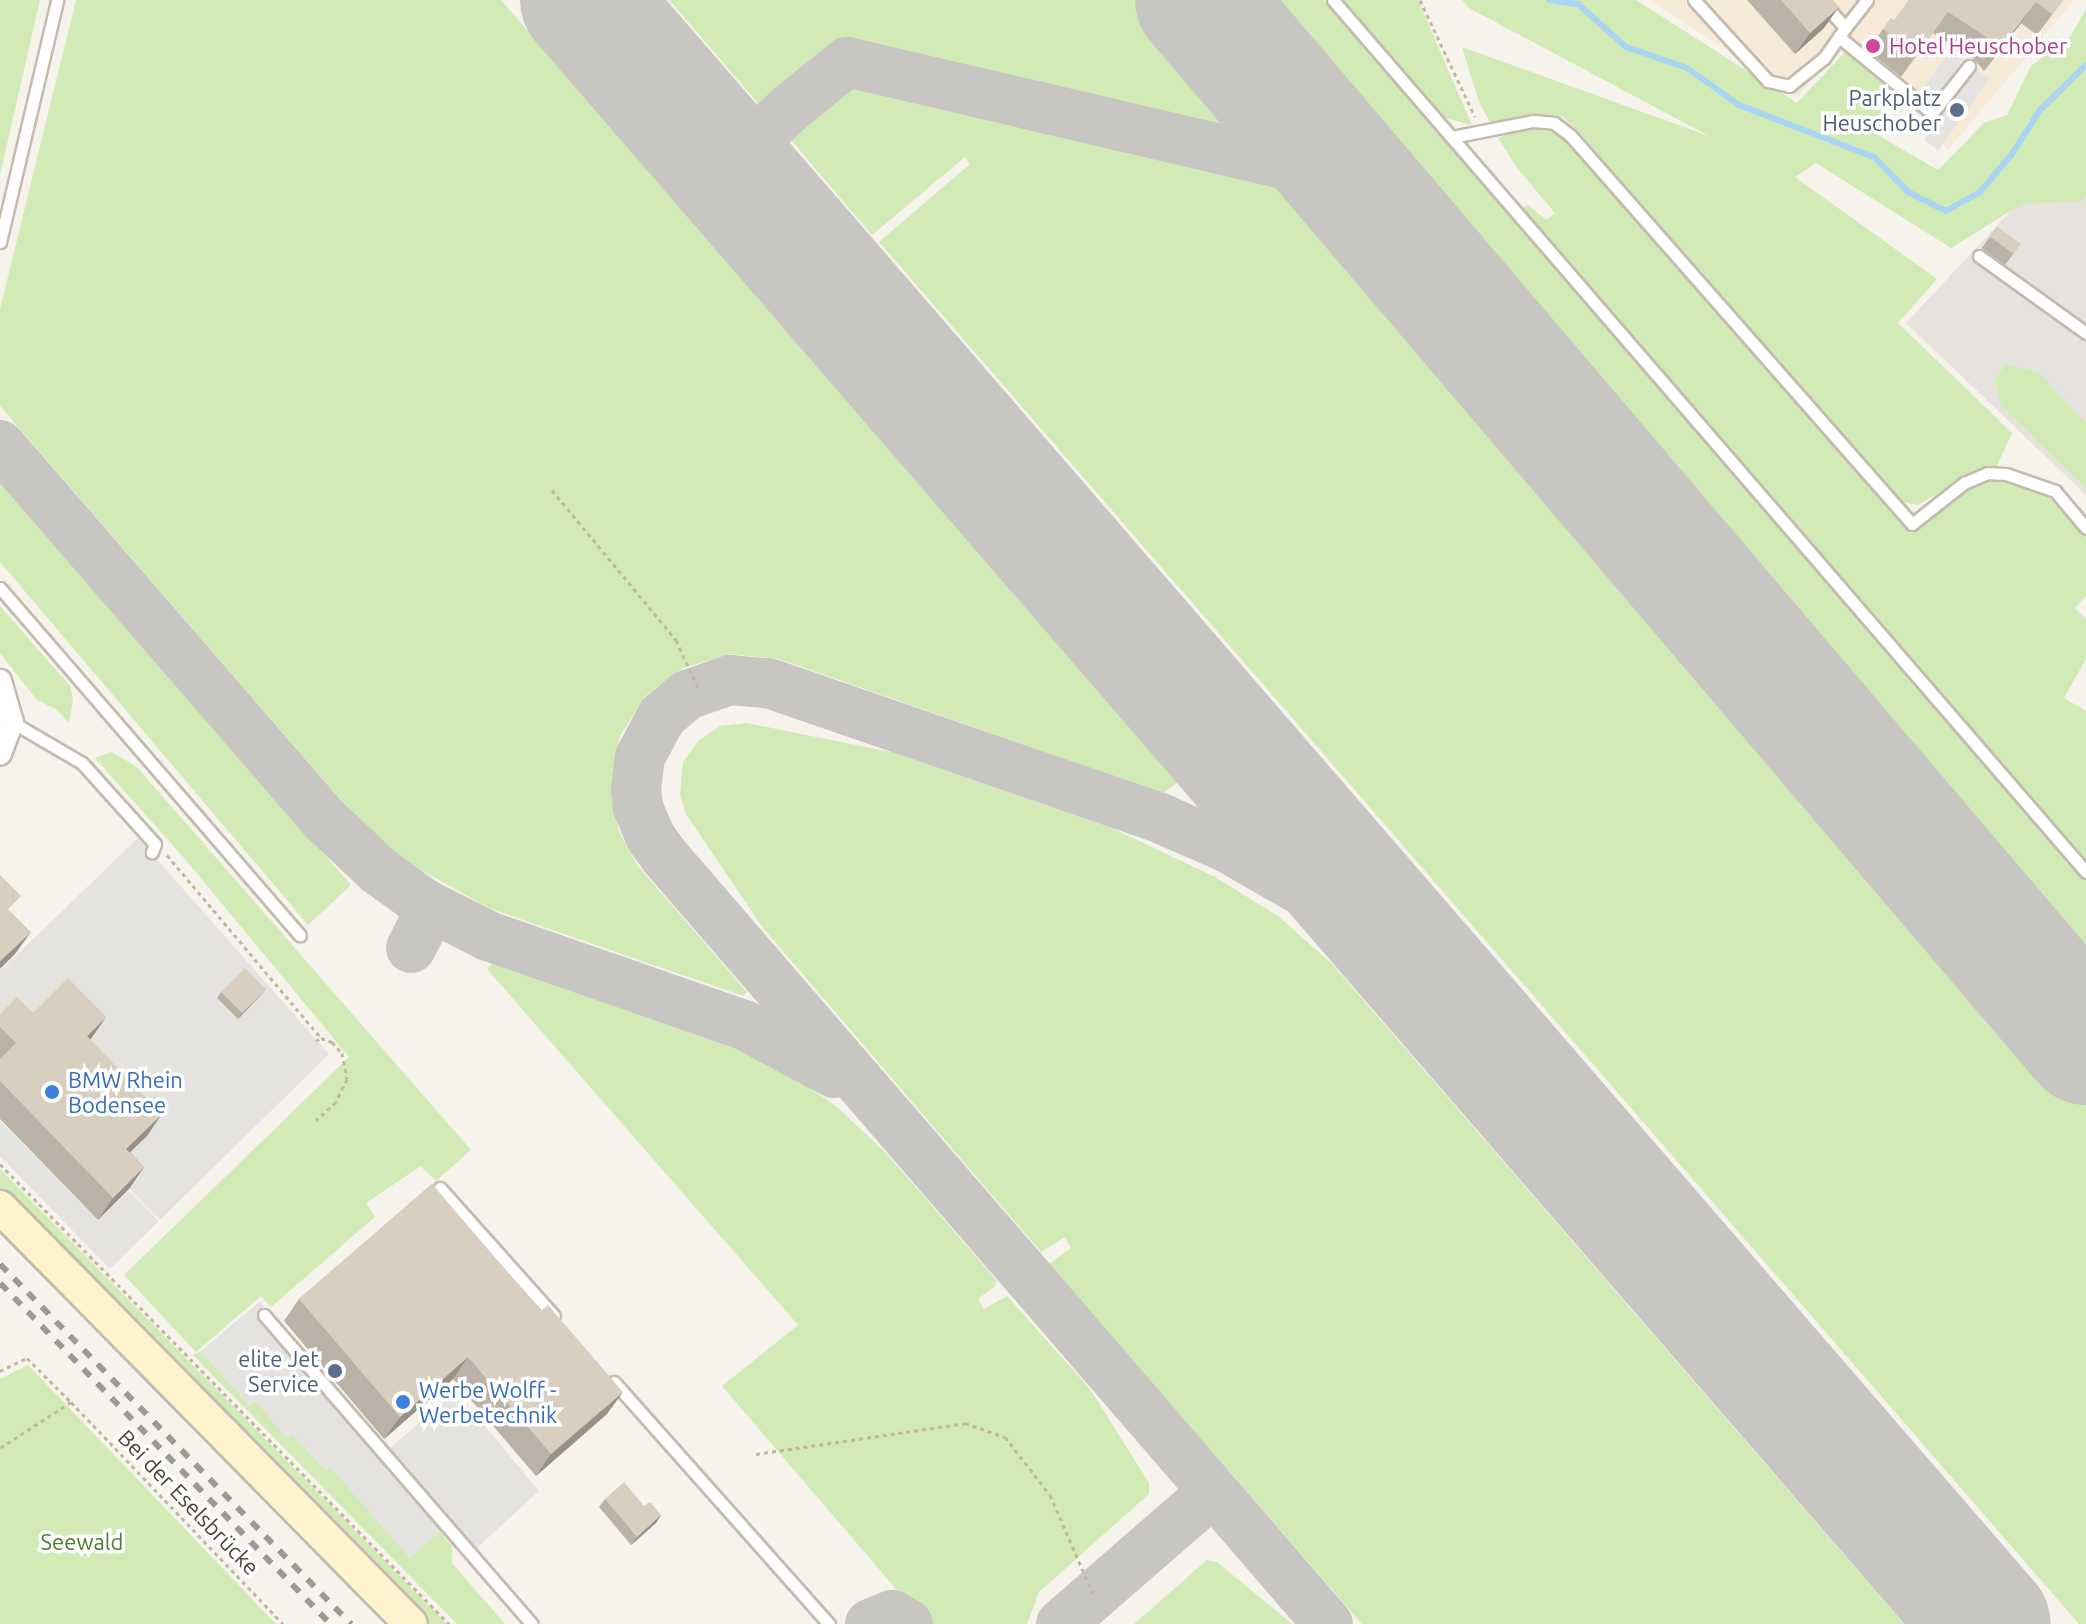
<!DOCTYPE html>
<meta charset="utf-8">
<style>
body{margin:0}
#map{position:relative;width:2086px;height:1624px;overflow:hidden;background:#f6f3ec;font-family:Ubuntu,sans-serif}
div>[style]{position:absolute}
.commercial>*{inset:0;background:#f7ead8}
.industrial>*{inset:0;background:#e6e2dd}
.green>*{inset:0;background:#d2eab5}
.parking>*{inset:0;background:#e5e3e0;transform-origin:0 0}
.stream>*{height:6px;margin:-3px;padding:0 3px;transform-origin:3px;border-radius:3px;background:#a9d4f2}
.taxiway>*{height:50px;margin:-25px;padding:0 25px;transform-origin:25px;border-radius:25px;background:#c8c6c3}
.runway>*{height:126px;margin:-63px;padding:0 63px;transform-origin:63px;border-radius:63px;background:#c8c6c3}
.path>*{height:3px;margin-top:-1.5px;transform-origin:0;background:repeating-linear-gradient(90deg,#c4b79f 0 4px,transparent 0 8px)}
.roads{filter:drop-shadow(2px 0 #c2bbae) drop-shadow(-2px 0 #c2bbae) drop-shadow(0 2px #c2bbae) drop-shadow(0 -2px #c2bbae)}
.lane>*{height:11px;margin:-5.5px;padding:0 5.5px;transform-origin:5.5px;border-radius:5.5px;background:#fff}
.street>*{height:22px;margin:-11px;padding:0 11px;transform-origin:11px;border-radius:11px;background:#fff}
.secondary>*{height:32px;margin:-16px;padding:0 16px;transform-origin:16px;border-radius:16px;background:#fff3cd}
.rail>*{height:6px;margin-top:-3px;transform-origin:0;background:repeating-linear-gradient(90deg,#9a9a9a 0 10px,transparent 0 20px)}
.wall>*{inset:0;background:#bab2a6;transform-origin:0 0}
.shaded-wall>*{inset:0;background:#979187}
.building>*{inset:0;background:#d8cfc1;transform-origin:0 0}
.dots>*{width:22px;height:22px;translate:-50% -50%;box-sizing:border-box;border:4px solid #fff;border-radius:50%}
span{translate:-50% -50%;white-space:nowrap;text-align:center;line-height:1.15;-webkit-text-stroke:7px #fff;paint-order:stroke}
.hotel-label{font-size:22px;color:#b23c85}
.left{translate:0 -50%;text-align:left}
.service-label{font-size:22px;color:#4e5e75}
.right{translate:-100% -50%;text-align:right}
.shop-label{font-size:22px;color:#366cbe}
.street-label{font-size:22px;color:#4b4439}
.park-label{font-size:22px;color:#4a7f2a}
</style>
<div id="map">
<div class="commercial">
<i style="clip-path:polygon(1650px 0,2074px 0,1948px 150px,1851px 36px,1797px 97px)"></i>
</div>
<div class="industrial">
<i style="clip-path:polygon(2086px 130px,2086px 495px,1906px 323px)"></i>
</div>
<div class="green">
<i style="clip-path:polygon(0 0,40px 0,0 175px)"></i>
<i style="clip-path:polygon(76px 0,501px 0,1180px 781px,1163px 793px,779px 659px,730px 654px,683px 668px,645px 696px,619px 738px,611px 788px,619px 832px,637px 865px,747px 992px,743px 996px,491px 909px,403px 860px,359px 821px,0 406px,0 309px)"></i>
<i style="clip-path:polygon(669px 0,1324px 0,2086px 880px,2086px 1624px,2079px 1624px,879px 242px,970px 164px,965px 157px,872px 235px,778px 125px,811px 88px,801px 78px,763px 109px)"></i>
<i style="clip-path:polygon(1341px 0,1418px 0,1472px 125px,1442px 117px)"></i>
<i style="clip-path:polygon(1462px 0,1636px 0,1797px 103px,1846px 51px,1898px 96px,1876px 134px,1938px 170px,1984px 123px,2007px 115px,2031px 66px,2070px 37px,2086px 9px,2086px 196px,2082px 201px,2022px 204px,1951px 248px,1816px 163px,1795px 177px,1937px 279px,1898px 323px,2012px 433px,1996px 468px,1979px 470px,1918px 505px,1898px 501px,1579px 132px,1563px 117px,1552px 115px,1490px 122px,1479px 102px,1462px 47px,1709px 136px,1469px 8px)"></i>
<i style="clip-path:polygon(1533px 125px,1567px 138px,1910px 533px,1969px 486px,1990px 477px,2013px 480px,2042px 491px,2086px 537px,2086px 596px,2075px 608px,2086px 619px,2086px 659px,2064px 698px,2086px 711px,2086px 861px,1522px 209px,1528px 205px,1546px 220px,1555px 213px,1518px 169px,1498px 138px)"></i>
<i style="clip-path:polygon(2006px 364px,2038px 372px,2086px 423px,2086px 488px,2001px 406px,1995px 380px)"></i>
<i style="clip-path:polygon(0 483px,351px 885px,308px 925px,0 562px)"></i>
<i style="clip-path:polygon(0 606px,70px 686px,73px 699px,69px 723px,57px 710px,37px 700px,0 653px)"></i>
<i style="clip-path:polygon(747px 723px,891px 752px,1112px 828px,1215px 877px,1278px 916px,1332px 964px,1904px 1624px,1362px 1624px,1049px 1264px,1071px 1248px,1065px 1237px,1041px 1252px,763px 928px,686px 814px,680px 794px,683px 762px,699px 740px,720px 726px)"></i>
<i style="clip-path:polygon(111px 752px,136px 766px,471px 1150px,436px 1181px,421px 1166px,366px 1203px,375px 1217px,271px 1307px,261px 1296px,196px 1352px,124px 1275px,349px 1057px,185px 859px,95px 758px)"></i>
<i style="clip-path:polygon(492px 964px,736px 1049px,780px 1068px,836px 1106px,887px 1154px,997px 1281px,995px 1286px,978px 1299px,984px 1309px,1007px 1296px,1090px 1389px,1149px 1483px,1149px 1494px,1039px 1592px,1027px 1624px,926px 1624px,722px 1386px,798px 1325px,487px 969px)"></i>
<i style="clip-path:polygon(0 1169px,285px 1459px,447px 1624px,420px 1624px,0 1195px)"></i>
<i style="clip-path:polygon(201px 1351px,249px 1405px,255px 1400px,286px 1437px,292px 1433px,325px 1470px,330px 1467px,410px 1557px,439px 1531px,452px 1546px,452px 1563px,505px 1624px,457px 1624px,193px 1355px)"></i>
<i style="clip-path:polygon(28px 1365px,276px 1624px,0 1624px,0 1379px)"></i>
<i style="clip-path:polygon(1207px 1560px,1217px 1562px,1292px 1624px,1134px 1624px)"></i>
</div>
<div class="parking">
<i style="left:1950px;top:50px;width:16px;height:56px;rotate:35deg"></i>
<i style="left:1976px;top:69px;width:17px;height:88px;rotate:36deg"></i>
<i style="clip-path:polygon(138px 838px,329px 1054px,160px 1220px,112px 1171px,148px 1136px,72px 1059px,92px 1038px,53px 999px,17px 1034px,0 1020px,0 971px)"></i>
<i style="clip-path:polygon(0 1121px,98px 1221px,129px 1191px,159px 1221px,110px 1269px,0 1156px)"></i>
<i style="clip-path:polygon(260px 1301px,388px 1450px,456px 1391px,539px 1491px,477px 1548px,451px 1521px,410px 1558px,330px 1467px,325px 1470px,292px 1434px,287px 1438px,256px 1401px,249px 1406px,201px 1351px)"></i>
</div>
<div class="stream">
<i style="left:1549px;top:0;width:29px;rotate:8deg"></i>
<i style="left:1578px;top:4px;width:64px;rotate:41.9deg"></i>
<i style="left:1626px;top:47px;width:65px;rotate:19deg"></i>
<i style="left:1687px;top:68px;width:64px;rotate:35.4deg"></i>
<i style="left:1739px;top:105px;width:145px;rotate:21.1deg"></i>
<i style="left:1874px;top:157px;width:49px;rotate:45.8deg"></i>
<i style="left:1908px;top:192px;width:42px;rotate:26.6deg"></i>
<i style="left:1946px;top:211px;width:39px;rotate:-29deg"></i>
<i style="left:1980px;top:192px;width:50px;rotate:-49.9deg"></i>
<i style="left:2012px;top:154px;width:52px;rotate:-57.5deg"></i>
<i style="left:2040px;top:110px;width:64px;rotate:-44.4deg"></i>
</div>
<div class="taxiway">
<i style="left:728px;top:168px;width:86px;rotate:-44.1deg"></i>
<i style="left:790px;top:108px;width:73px;rotate:-38.9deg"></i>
<i style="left:847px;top:62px;width:519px;rotate:13.15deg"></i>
<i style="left:0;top:445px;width:498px;rotate:49.1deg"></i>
<i style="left:326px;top:821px;width:73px;rotate:43.3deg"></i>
<i style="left:379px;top:871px;width:57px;rotate:35.7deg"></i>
<i style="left:425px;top:904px;width:71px;rotate:26.9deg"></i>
<i style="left:488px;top:936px;width:271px;rotate:19.2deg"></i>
<i style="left:744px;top:1025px;width:102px;rotate:28.1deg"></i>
<i style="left:411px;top:948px;width:35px;rotate:-63deg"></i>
<i style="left:427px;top:917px;width:13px;rotate:-99deg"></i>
<i style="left:870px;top:1624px;width:24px;rotate:-22deg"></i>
<i style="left:892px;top:1615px;width:18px;rotate:29deg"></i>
<i style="left:1061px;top:1624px;width:201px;rotate:-41deg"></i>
<i style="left:1328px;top:1624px;width:1014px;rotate:-130.84deg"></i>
<i style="left:665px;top:857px;width:24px;rotate:-126deg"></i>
<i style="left:651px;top:838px;width:34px;rotate:-113deg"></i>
<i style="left:638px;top:807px;width:18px;rotate:-96deg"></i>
<i style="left:636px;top:789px;width:32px;rotate:-83deg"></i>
<i style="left:640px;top:757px;width:47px;rotate:-61.8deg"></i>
<i style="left:662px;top:716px;width:33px;rotate:-40deg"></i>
<i style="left:687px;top:695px;width:46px;rotate:-19.2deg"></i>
<i style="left:730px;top:680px;width:38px;rotate:5deg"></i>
<i style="left:768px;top:683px;width:417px;rotate:19deg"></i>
<i style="left:1162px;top:819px;width:72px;rotate:23.7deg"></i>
<i style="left:1228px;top:848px;width:100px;rotate:29.9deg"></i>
<i style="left:1315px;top:898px;width:57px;rotate:35.7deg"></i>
<i style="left:1361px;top:931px;width:149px;rotate:41.2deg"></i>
</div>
<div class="runway">
<i style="left:583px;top:0;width:2147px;rotate:49.14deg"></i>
<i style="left:1198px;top:0;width:1369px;rotate:49.56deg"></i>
</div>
<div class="path">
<i style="left:1420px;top:0;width:129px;rotate:64.8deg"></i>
<i style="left:552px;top:490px;width:195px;rotate:50.4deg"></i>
<i style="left:676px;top:640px;width:53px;rotate:65.4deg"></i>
<i style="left:167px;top:855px;width:239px;rotate:49.9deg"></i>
<i style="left:316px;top:1041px;width:6px;rotate:-31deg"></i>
<i style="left:321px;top:1038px;width:12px;rotate:20deg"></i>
<i style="left:332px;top:1042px;width:15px;rotate:48deg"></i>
<i style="left:342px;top:1053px;width:26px;rotate:79deg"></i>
<i style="left:347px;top:1079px;width:25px;rotate:116deg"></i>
<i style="left:336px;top:1102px;width:27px;rotate:138deg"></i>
<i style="left:0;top:1164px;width:643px;rotate:45.69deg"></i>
<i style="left:0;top:1371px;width:30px;rotate:-26deg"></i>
<i style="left:27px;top:1358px;width:62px;rotate:45deg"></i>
<i style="left:71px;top:1402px;width:85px;rotate:147.1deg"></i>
<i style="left:71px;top:1402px;width:307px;rotate:46.3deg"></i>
<i style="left:756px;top:1454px;width:211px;rotate:-8.4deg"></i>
<i style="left:965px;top:1423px;width:42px;rotate:19.3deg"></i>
<i style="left:1005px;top:1437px;width:73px;rotate:52.2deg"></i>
<i style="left:1050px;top:1495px;width:110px;rotate:66.5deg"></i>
</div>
<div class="roads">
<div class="lane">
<i style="left:1333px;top:0;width:1152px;rotate:49.19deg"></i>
<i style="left:1694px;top:0;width:110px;rotate:47.6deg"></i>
<i style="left:1768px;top:81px;width:22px;rotate:13deg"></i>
<i style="left:1789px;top:86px;width:45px;rotate:-38.7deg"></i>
<i style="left:1824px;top:58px;width:37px;rotate:-55deg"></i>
<i style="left:1821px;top:0;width:37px;rotate:49deg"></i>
<i style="left:1845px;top:28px;width:36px;rotate:-52deg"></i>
<i style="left:1839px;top:37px;width:120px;rotate:39.3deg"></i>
<i style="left:1932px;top:113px;width:60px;rotate:-51.8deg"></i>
<i style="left:1452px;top:137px;width:83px;rotate:-11.2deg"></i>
<i style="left:1533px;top:121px;width:21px;rotate:5deg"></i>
<i style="left:1554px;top:123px;width:20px;rotate:37deg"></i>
<i style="left:1570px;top:135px;width:518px;rotate:48.68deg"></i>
<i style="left:1912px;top:524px;width:66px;rotate:-38.3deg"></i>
<i style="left:1964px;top:483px;width:25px;rotate:-23deg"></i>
<i style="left:1987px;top:473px;width:19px;rotate:3deg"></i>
<i style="left:2006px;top:474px;width:52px;rotate:19.1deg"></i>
<i style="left:2055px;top:491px;width:48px;rotate:50deg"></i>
<i style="left:0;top:242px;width:249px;rotate:-76.7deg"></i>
<i style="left:1979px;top:256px;width:132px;rotate:35.7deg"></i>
<i style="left:0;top:588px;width:459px;rotate:49.2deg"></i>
<i style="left:12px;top:722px;width:81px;rotate:30.4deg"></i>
<i style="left:82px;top:763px;width:109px;rotate:48deg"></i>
<i style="left:155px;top:844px;width:9px;rotate:111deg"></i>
<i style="left:440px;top:1188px;width:171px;rotate:48.3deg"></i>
<i style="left:264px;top:1315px;width:409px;rotate:49.1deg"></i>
<i style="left:614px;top:1382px;width:324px;rotate:48.4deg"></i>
</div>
<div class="street">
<i style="left:0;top:681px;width:43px;rotate:73.7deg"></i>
<i style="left:12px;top:722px;width:34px;rotate:111deg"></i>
</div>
<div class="secondary">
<i style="left:0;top:1207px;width:585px;rotate:45.42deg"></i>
</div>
</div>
<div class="rail">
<i style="left:0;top:1264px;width:503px;rotate:45.73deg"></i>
<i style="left:0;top:1283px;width:475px;rotate:45.9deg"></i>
</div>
<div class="wall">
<i style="clip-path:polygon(1747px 0,1833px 0,1824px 28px,1795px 54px)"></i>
<i style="clip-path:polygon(1909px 0,2063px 0,2037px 35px,2021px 23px,1984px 71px,1974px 59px,1933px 33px,1901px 77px,1868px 50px,1891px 18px,1894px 21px)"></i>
<i style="left:1997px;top:227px;width:29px;height:26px;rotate:36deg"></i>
<i style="clip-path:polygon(266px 989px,238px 1019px,217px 998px,221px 992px)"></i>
<i style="clip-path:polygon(0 1014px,90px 1040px,147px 1136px,130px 1152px,144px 1167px,129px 1189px,98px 1220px,0 1119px)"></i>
<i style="clip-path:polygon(432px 1184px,607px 1414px,536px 1476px,453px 1379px,384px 1439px,284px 1321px,299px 1299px)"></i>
<i style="clip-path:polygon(605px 1499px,661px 1515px,656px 1523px,631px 1545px,599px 1507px)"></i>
</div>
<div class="shaded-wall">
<i style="clip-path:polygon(2036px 2px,2021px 23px,1984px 71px,1999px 50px)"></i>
<i style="clip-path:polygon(1839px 7px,1824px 28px,1795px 54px,1810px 33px)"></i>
<i style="clip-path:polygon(31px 932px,15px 954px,0 969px,0 961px)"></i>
<i style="clip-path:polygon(266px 989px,262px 994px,238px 1019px,242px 1013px)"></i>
<i style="clip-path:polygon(106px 1017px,91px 1039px,71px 1058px,87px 1036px)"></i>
<i style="clip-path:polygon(162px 1114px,147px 1136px,111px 1171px,126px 1149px)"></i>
<i style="clip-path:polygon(144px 1167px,129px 1189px,98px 1220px,113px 1198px)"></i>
<i style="clip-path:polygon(468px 1357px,453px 1379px,384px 1439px,400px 1417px)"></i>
<i style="clip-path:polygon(623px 1392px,607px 1414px,536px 1476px,551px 1454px)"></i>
<i style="clip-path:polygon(661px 1515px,656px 1523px,631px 1545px,637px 1537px)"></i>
</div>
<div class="building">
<i style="clip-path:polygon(1781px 0,1833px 0,1839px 7px,1810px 33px)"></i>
<i style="clip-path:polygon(1909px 0,2063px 0,2052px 14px,2036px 2px,1999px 50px,1988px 38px,1948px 12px,1916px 56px,1883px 29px,1891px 18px,1894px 21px)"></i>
<i style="left:1997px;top:227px;width:29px;height:12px;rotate:36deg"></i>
<i style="clip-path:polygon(0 875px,21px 896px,8px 909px,31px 932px,0 961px)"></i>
<i style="left:245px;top:968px;width:30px;height:34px;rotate:45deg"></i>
<i style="clip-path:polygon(68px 978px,106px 1017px,87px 1036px,162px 1114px,126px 1149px,144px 1167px,113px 1198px,0 1081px,0 1059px,16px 1043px,0 1027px,0 1014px,17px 997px,33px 1013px)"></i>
<i style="clip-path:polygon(432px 1184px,541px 1311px,548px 1305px,623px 1392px,551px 1454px,468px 1357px,400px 1417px,299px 1299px)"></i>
<i style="clip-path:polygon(624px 1482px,644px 1506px,650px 1502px,661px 1515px,637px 1537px,605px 1499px)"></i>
</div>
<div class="dots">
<i style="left:1873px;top:46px;background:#d1479c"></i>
<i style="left:1957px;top:110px;background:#5c6f8a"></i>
<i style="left:52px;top:1092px;background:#3f7fe0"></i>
<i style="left:335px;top:1371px;background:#5c6f8a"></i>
<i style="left:403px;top:1402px;background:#3f7fe0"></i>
</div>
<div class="hotel-label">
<span class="left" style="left:1889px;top:46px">Hotel Heuschober</span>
</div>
<div class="service-label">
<span class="right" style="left:1941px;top:110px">Parkplatz<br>Heuschober</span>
<span class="right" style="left:319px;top:1371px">elite Jet<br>Service</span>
</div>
<div class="shop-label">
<span class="left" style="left:68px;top:1092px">BMW Rhein<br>Bodensee</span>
<span class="left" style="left:419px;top:1402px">Werbe Wolff -<br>Werbetechnik</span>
</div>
<div class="street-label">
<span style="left:189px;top:1502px;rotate:46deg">Bei der Eselsbrücke</span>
</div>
<div class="park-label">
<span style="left:82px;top:1542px">Seewald</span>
</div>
</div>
